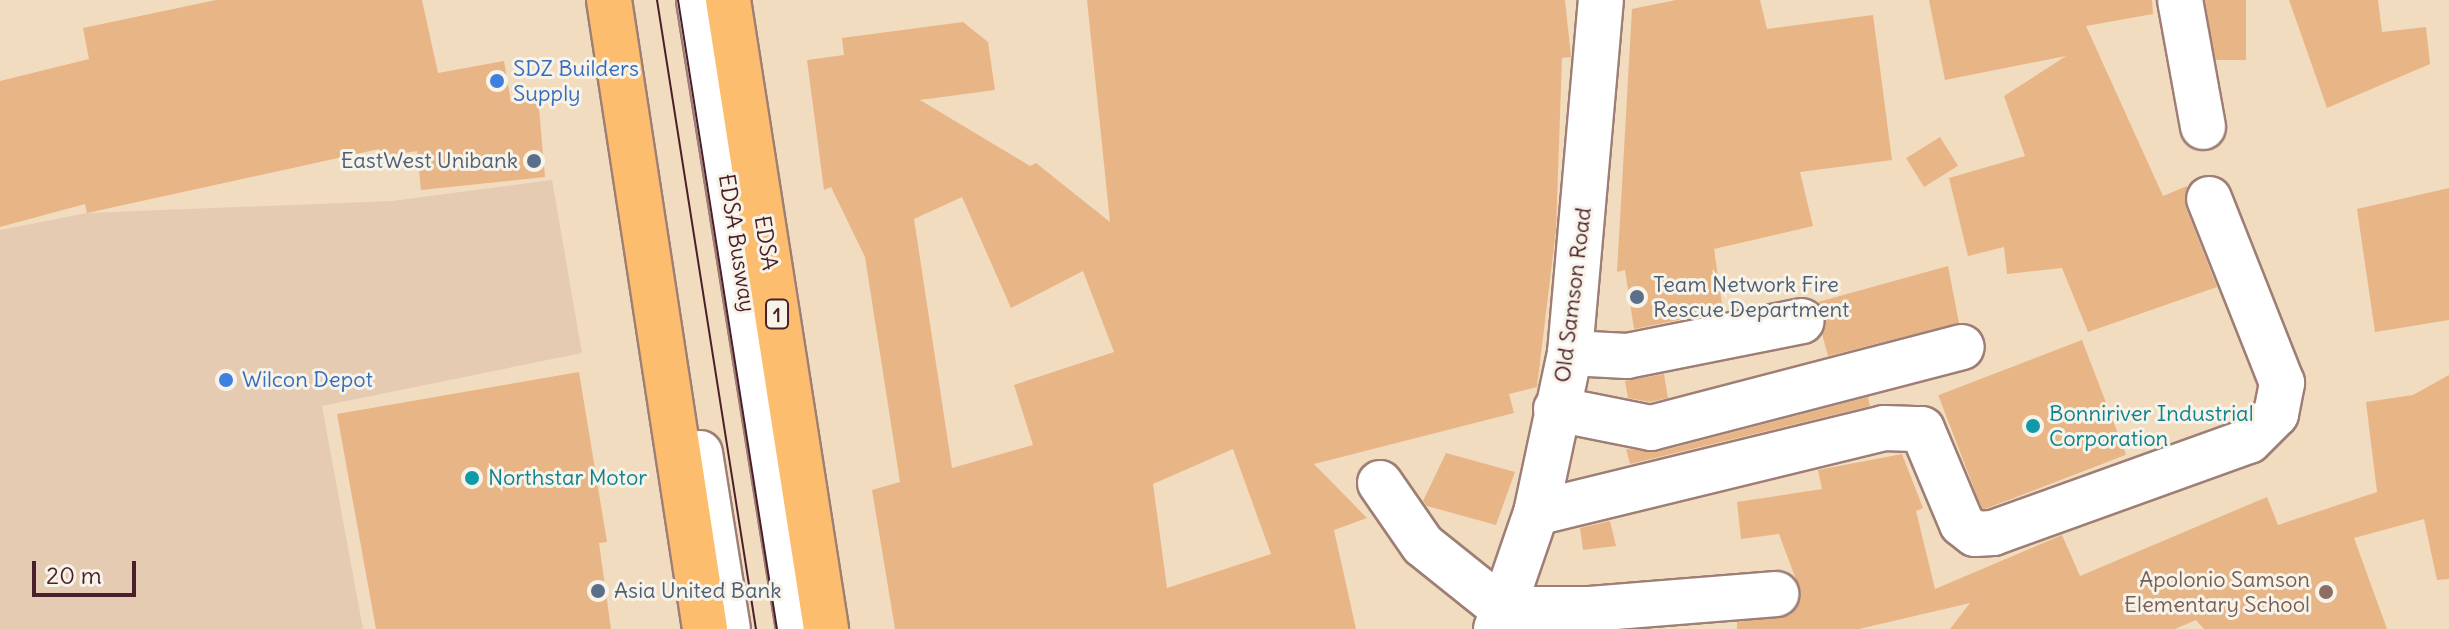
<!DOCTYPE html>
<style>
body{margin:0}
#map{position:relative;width:2449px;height:629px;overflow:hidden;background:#f2dcbf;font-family:Delius,sans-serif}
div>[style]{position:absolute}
.built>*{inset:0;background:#e4cbb2}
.building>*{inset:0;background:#e8b587;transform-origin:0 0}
.roads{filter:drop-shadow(2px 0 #9e7e75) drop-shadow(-2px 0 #9e7e75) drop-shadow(0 2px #9e7e75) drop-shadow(0 -2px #9e7e75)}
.minor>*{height:44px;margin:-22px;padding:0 22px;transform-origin:22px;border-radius:22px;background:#fff}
.highway>*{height:44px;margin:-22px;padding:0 22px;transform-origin:22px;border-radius:22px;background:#fcbd6f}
.tram>*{height:2px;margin:-1px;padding:0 1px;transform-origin:1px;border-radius:1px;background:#4a1f2b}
.dots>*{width:22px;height:22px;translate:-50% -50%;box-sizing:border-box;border:4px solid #f7f3e8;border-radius:50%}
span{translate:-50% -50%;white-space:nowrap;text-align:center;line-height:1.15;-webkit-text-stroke:6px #f7f3e8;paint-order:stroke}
.shield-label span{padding:2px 6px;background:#f7f3e8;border:2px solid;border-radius:6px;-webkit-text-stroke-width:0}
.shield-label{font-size:20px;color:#4a1f2b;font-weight:700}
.shop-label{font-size:22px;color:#366cbe}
.left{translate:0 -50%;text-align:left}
.service-label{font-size:22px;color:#4e5e75}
.right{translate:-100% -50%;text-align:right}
.street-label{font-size:22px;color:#4a1f2b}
.culture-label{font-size:22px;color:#0d838f}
.education-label{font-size:22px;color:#785e54}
.scale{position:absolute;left:32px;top:561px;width:104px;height:36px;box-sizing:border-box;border:4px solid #4a1f2b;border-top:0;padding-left:10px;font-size:24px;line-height:28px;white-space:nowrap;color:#4a1f2b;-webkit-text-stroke:6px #f7f3e8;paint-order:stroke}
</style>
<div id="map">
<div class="built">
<i style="clip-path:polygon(552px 180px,582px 353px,322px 406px,363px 629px,0 629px,0 230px,87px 213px,392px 201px)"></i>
</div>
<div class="building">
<i style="clip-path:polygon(216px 0,422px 0,438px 73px,504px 61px,511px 102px,538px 97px,545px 177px,421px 190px,417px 151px,381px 157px,379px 149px,87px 213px,85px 204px,0 227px,0 81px,89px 59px,83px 28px)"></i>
<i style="clip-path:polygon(evenodd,1087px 0,1565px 0,1571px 57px,1562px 58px,1556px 230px,1537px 387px,1509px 394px,1514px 413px,1314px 464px,1367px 518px,1334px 530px,1356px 629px,895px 629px,872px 490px,900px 482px,865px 257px,831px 187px,824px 190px,807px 60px,844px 55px,842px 38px,963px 22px,988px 42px,995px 90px,920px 100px,1030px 166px,1036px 163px,1110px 222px,1087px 0,962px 197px,1011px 308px,1083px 271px,1114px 352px,1014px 385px,1033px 445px,952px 468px,914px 219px,962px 197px,1087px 0,1233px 449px,1271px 554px,1167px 588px,1153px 484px,1233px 449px)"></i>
<i style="clip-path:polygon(1676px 0,1760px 0,1767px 29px,1873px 15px,1892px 160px,1800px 172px,1813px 226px,1714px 249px,1723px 311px,1634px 329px,1625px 270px,1617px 272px,1632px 9px)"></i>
<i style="clip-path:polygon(1929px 0,2152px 0,2153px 14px,2086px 26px,2163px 196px,2187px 186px,2186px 208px,2217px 287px,2088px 332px,2062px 268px,2007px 274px,2004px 247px,1968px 256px,1949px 178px,2025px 156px,2004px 96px,2066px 56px,1945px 80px)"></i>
<i style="left:2205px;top:0;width:41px;height:60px"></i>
<i style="clip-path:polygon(2289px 0,2378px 0,2382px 32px,2426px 27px,2430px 64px,2327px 108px)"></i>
<i style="left:1940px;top:137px;width:34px;height:40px;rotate:58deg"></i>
<i style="clip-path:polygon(2449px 188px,2449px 320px,2375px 332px,2357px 209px)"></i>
<i style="clip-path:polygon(1948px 266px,1959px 323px,1828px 356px,1822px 334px,1827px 317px,1818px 302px)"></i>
<i style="left:2082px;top:340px;width:123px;height:154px;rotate:69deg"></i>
<i style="clip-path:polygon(579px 372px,607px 542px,599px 543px,611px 629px,376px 629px,337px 414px)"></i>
<i style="clip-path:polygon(1664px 374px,1668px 398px,1650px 402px,1628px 398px,1625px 381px)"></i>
<i style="clip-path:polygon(2449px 375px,2449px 579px,2437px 580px,2424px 519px,2354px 538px,2387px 629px,2204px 629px,2196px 620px,2175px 629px,1950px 629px,1970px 603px,1859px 629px,1737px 629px,1737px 622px,1790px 615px,1801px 593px,1779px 534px,1741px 539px,1737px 502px,1822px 489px,1818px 470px,1902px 454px,1923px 508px,1916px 511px,1935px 589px,2062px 535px,2080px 576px,2267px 497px,2278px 525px,2377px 492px,2366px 402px,2413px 395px)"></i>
<i style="clip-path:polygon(1868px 397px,1870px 406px,1630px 464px,1626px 449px,1657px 452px)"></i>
<i style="clip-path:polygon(1446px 453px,1515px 472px,1496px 525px,1427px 506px,1423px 501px)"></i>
<i style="clip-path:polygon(1610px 521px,1616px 546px,1583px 550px,1580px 528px)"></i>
</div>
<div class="roads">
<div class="minor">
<i style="left:699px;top:0;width:637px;rotate:80.97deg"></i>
<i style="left:2180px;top:0;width:129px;rotate:79.7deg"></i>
<i style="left:1570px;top:353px;width:57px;rotate:3deg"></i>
<i style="left:1627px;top:356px;width:178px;rotate:-11.3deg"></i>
<i style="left:1556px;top:409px;width:97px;rotate:11.3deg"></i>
<i style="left:1651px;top:428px;width:321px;rotate:-14.6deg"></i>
<i style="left:700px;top:453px;width:178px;rotate:81deg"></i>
<i style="left:1380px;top:483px;width:75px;rotate:55.3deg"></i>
<i style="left:1423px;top:545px;width:102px;rotate:38.7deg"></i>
<i style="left:1503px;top:609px;width:87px"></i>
<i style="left:1590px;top:609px;width:187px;rotate:-4.6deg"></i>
<i style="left:1536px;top:513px;width:358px;rotate:-13.7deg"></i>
<i style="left:1884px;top:428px;width:38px;rotate:2deg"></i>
<i style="left:1922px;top:429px;width:103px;rotate:67.2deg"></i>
<i style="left:1962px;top:524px;width:16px;rotate:38deg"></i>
<i style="left:1975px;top:534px;width:18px;rotate:-3deg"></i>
<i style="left:1993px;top:533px;width:272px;rotate:-19.8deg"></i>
<i style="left:2249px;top:441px;width:38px;rotate:-45deg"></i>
<i style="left:2276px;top:414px;width:32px;rotate:-79deg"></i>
<i style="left:2282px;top:383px;width:198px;rotate:-111.6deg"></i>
<i style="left:1496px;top:629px;width:123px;rotate:-71deg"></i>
<i style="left:1536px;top:513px;width:164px;rotate:-78deg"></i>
<i style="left:1570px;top:353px;width:354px;rotate:-85deg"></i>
</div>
<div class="highway">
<i style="left:609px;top:0;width:636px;rotate:81.32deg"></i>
<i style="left:728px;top:0;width:637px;rotate:81.14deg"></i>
</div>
</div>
<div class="tram">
<i style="left:657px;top:0;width:637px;rotate:81.06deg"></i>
<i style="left:678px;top:0;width:637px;rotate:81.06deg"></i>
</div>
<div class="dots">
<i style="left:497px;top:81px;background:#3f7fe0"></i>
<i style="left:534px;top:161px;background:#5c6f8a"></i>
<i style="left:1637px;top:297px;background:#5c6f8a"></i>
<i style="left:226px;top:380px;background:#3f7fe0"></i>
<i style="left:2033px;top:426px;background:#0f9aa8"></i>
<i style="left:472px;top:478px;background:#0f9aa8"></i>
<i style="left:598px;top:591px;background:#5c6f8a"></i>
<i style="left:2326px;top:592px;background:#8d6e63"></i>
</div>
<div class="shield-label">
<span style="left:777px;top:314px">1</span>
</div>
<div class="shop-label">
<span class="left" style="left:513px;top:81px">SDZ Builders<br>Supply</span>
<span class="left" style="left:242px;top:380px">Wilcon Depot</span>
</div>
<div class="service-label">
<span class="right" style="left:518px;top:161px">EastWest Unibank</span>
<span class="left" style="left:1653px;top:297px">Team Network Fire<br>Rescue Department</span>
<span class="left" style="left:614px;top:591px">Asia United Bank</span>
</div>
<div class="street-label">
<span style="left:737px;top:243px;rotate:81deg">EDSA Busway</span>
<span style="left:766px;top:243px;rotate:81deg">EDSA</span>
<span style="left:1573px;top:295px;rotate:-83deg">Old Samson Road</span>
</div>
<div class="culture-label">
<span class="left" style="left:2049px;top:426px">Bonniriver Industrial<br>Corporation</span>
<span class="left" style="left:488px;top:478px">Northstar Motor</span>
</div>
<div class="education-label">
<span class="right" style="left:2310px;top:592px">Apolonio Samson<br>Elementary School</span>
</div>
<div class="scale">20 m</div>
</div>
